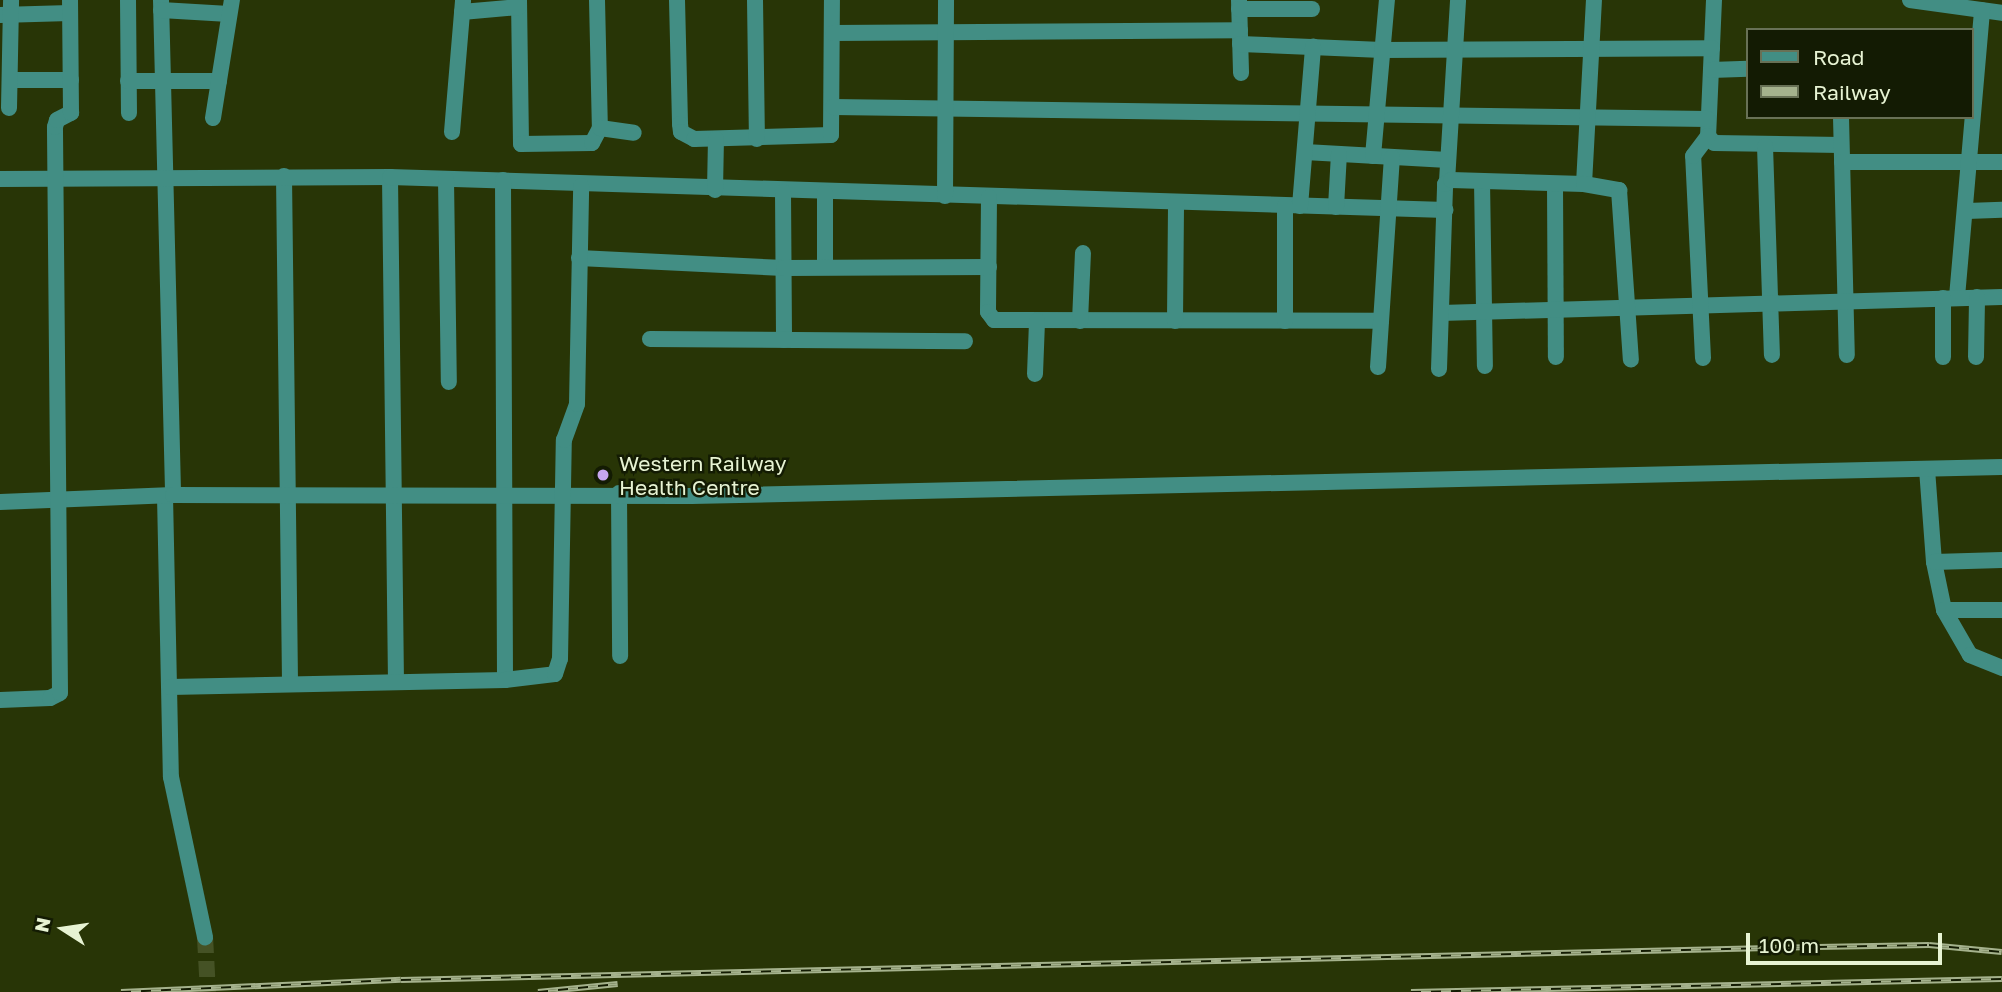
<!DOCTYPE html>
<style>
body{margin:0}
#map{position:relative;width:2002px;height:992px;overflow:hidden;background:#283506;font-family:"Golos Text",sans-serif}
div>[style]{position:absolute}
.minor-tunnel>*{height:16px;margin-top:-8px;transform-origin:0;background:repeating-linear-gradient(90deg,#455225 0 16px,transparent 0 24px)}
.minor>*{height:16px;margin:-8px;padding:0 8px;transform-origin:8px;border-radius:8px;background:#428e84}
.rail>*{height:6px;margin-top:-3px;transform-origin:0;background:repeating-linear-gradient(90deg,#131b03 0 10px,#a5b28d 0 20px);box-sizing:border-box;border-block:2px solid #a5b28d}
.dots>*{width:19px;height:19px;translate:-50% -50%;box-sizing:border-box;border:4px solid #131b03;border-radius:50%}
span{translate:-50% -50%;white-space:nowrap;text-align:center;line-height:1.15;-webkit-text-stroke:5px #131b03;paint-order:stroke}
.poi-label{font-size:21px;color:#e7f3d3}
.left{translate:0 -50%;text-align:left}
.legend{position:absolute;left:1746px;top:28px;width:228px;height:91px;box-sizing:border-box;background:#131b03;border:2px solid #687156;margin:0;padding:9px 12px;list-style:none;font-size:21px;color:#e7f3d3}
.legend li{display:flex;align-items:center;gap:14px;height:35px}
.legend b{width:35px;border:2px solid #687156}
.north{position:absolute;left:28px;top:894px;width:70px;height:70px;-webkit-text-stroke:5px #131b03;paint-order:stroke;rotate:282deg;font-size:19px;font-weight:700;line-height:28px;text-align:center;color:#e7f3d3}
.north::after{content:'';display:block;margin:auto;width:24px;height:32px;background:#e7f3d3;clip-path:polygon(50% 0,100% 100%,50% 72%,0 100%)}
.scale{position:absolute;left:1746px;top:933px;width:196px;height:32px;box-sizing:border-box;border:4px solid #e7f3d3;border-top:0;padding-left:9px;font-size:21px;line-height:24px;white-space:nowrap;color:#e7f3d3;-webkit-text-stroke:5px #131b03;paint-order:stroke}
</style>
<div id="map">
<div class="minor-tunnel">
<i style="left:205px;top:937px;width:55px;rotate:86.9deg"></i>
</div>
<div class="minor">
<i style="left:128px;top:0;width:113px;rotate:89.5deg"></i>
<i style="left:161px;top:0;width:495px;rotate:88.6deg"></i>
<i style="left:519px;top:0;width:144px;rotate:89.2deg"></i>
<i style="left:521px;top:144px;width:71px;rotate:-0.8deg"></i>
<i style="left:592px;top:143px;width:17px;rotate:-62deg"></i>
<i style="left:597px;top:0;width:128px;rotate:88.7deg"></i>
<i style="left:600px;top:128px;width:34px;rotate:8deg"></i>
<i style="left:677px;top:0;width:124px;rotate:88.6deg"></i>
<i style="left:680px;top:124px;width:8px;rotate:83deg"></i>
<i style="left:681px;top:132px;width:15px;rotate:28deg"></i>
<i style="left:694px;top:139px;width:137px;rotate:-1.7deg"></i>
<i style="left:831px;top:135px;width:135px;rotate:-89.6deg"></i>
<i style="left:755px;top:0;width:139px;rotate:89.2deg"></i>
<i style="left:1239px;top:0;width:73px;rotate:88.4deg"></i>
<i style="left:1714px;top:0;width:136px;rotate:92.5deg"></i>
<i style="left:1708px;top:136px;width:9px;rotate:49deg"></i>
<i style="left:1714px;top:143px;width:127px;rotate:0.9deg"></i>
<i style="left:1910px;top:0;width:93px;rotate:8deg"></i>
<i style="left:1239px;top:9px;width:73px"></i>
<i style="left:161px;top:10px;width:68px;rotate:3.4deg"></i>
<i style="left:462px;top:12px;width:57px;rotate:-5deg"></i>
<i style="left:0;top:15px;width:70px;rotate:-1.6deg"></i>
<i style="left:833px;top:33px;width:407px;rotate:-0.4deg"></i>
<i style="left:1240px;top:44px;width:142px;rotate:2.4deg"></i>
<i style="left:1382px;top:50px;width:330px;rotate:-0.3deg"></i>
<i style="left:1711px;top:70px;width:37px;rotate:-2deg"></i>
<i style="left:10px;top:80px;width:61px"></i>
<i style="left:128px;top:81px;width:91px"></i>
<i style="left:833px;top:107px;width:875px;rotate:0.79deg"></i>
<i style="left:9px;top:108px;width:108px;rotate:-88.9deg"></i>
<i style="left:1841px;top:117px;width:238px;rotate:88.6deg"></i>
<i style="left:213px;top:118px;width:120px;rotate:-80.9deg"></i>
<i style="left:452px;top:132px;width:132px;rotate:-85.2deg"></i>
<i style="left:1765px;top:146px;width:209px;rotate:88.1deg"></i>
<i style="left:1305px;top:152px;width:143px;rotate:3.2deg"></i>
<i style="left:1373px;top:156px;width:157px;rotate:-84.9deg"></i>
<i style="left:1842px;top:162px;width:160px"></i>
<i style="left:284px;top:176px;width:508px;rotate:89.32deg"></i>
<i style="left:390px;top:177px;width:503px;rotate:89.32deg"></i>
<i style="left:0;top:179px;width:390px;rotate:-0.3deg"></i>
<i style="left:390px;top:177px;width:1056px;rotate:1.79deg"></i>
<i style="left:446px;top:179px;width:203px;rotate:89.2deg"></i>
<i style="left:503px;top:180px;width:500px;rotate:89.77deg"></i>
<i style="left:1447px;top:181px;width:181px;rotate:-86.5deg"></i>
<i style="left:1482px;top:181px;width:185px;rotate:89.1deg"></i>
<i style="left:1584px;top:184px;width:184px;rotate:-86.9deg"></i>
<i style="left:1555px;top:185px;width:172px;rotate:89.7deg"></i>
<i style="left:715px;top:190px;width:51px;rotate:-88.9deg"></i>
<i style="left:783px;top:192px;width:148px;rotate:89.6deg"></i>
<i style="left:825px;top:193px;width:74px;rotate:90deg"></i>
<i style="left:945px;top:196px;width:196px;rotate:-89.7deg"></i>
<i style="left:989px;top:197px;width:115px;rotate:90.5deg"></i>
<i style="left:988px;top:312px;width:10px;rotate:53deg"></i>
<i style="left:994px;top:320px;width:387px;rotate:0.1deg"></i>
<i style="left:1300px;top:206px;width:160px;rotate:-85.3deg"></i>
<i style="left:1336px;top:207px;width:53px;rotate:-86.8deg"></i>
<i style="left:1967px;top:211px;width:35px;rotate:-2deg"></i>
<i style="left:579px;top:258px;width:205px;rotate:2.8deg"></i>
<i style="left:784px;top:268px;width:205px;rotate:-0.3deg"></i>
<i style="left:1957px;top:297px;width:288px;rotate:-85deg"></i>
<i style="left:1441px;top:313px;width:561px;rotate:-1.63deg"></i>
<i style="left:1080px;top:321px;width:68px;rotate:-87.5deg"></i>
<i style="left:1175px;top:321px;width:118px;rotate:-89.5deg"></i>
<i style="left:1285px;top:321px;width:115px;rotate:-90deg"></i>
<i style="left:650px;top:339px;width:315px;rotate:0.4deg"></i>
<i style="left:1943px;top:357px;width:59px;rotate:-90deg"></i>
<i style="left:1976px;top:357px;width:60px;rotate:-89deg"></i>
<i style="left:1703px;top:358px;width:202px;rotate:-92.8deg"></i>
<i style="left:1693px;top:156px;width:25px;rotate:-53deg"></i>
<i style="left:1378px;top:367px;width:210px;rotate:-86.2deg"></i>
<i style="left:1439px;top:369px;width:185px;rotate:-88.1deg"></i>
<i style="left:1445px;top:184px;width:7px;rotate:-34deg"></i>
<i style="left:1451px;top:180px;width:133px;rotate:1.7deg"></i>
<i style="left:1584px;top:184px;width:36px;rotate:10deg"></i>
<i style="left:1619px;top:190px;width:170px;rotate:86deg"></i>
<i style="left:1035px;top:374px;width:53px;rotate:-87.8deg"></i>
<i style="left:1927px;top:469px;width:93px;rotate:85.7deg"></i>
<i style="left:1934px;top:562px;width:49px;rotate:78.2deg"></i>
<i style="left:1944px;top:610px;width:52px;rotate:60deg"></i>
<i style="left:1970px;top:655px;width:35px;rotate:22deg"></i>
<i style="left:619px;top:493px;width:163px;rotate:89.6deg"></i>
<i style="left:165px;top:496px;width:281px;rotate:88.8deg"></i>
<i style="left:171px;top:777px;width:164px;rotate:78deg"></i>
<i style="left:0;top:502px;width:173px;rotate:-2.3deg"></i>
<i style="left:173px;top:495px;width:518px;rotate:0.11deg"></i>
<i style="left:691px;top:496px;width:1311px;rotate:-1.27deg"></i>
<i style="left:1934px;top:562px;width:68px;rotate:-1.7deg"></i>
<i style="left:1944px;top:610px;width:58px"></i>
<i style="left:170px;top:687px;width:335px;rotate:-1.2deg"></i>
<i style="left:505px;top:680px;width:50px;rotate:-6.8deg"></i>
<i style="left:555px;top:674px;width:16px;rotate:-72deg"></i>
<i style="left:560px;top:659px;width:219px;rotate:-89deg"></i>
<i style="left:564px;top:440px;width:38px;rotate:-70deg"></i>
<i style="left:577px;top:404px;width:218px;rotate:-88.9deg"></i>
<i style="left:0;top:700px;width:50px;rotate:-2.3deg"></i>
<i style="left:50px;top:698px;width:11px;rotate:-27deg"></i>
<i style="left:60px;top:693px;width:566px;rotate:-90.51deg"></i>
<i style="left:55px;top:127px;width:7px;rotate:-74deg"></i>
<i style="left:57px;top:120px;width:16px;rotate:-27deg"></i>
<i style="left:71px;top:113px;width:113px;rotate:-90.5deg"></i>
</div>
<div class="rail">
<i style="left:121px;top:992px;width:280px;rotate:-2.5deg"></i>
<i style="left:401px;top:980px;width:1416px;rotate:-1.34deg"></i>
<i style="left:1817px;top:947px;width:112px;rotate:-1deg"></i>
<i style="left:1929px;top:945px;width:73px;rotate:5.5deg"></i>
<i style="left:538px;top:992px;width:80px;rotate:-5.7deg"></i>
<i style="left:1411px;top:992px;width:591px;rotate:-1.26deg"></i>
</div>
<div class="dots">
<i style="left:603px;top:475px;background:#c7a6ef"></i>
</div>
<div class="poi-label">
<span class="left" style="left:619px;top:475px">Western Railway<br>Health Centre</span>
</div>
<ul class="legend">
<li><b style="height:9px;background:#428e84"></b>Road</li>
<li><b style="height:9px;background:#a5b28d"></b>Railway</li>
</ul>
<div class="north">N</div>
<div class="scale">100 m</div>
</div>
